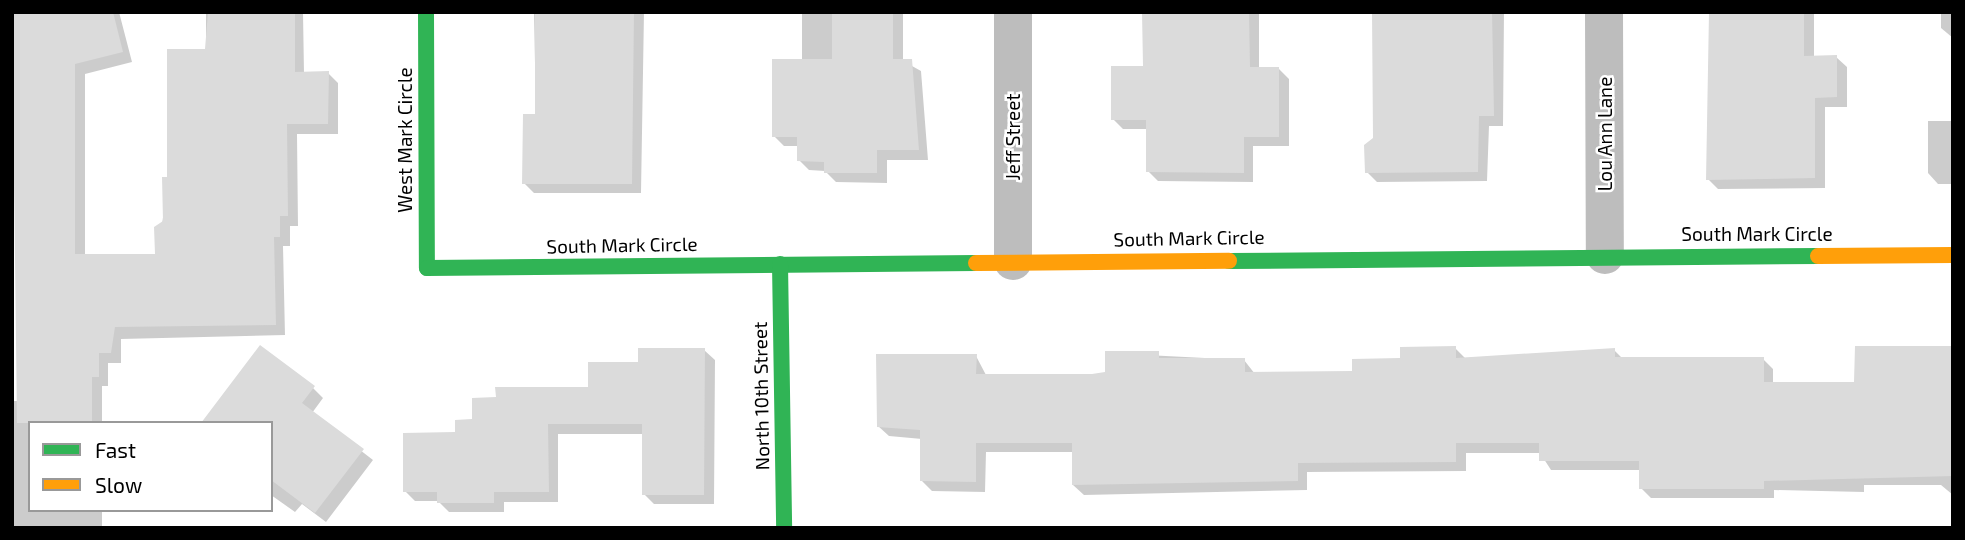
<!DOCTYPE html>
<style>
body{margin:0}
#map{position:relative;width:1965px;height:540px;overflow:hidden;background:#fff;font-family:"Exo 2",sans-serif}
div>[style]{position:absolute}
.shadow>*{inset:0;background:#0003}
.building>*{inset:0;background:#dbdbdb}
.street>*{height:38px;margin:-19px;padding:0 19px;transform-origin:19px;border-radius:19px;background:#bdbdbd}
.fast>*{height:16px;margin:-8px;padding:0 8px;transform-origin:8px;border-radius:8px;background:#30b455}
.slow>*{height:16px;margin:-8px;padding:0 8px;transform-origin:8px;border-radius:8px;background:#ff9f0a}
span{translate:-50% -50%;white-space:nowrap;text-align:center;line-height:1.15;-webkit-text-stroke:5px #fff;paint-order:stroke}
.street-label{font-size:19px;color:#000}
.frame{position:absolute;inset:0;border:14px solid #000;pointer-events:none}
.legend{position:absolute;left:28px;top:421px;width:245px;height:91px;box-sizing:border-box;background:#fff;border:2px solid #999;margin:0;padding:9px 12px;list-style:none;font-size:21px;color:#000}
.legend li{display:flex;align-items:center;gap:14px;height:35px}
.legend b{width:35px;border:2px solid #999}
</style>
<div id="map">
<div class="shadow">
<i style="clip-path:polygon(12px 12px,119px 12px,132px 62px,85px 74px,85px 256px,157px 256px,169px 179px,206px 51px,206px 12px,303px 12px,304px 73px,328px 73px,338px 83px,338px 134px,297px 134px,298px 226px,290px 226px,290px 246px,283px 246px,285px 335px,121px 339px,121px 363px,108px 363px,108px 386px,102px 386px,102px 423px,30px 423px,30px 510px,102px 510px,102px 528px,12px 528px,12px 401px,18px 401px)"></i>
<i style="clip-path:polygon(534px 12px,644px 12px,641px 193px,534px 193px,524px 183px,536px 116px)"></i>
<i style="clip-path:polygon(802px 12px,903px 12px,903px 61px,921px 71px,928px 160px,887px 160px,887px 183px,836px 182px,825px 171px,809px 170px,799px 160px,799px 146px,784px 146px,774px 136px,802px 60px)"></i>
<i style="clip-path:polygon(1144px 12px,1259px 12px,1259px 69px,1279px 69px,1289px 79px,1289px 146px,1253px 146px,1253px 182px,1158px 181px,1148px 171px,1148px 129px,1123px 129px,1113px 119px,1145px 68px)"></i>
<i style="clip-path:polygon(1373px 12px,1504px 12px,1503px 126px,1489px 126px,1487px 181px,1377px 182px,1367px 172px,1375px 139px)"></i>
<i style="clip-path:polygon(1711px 12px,1814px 12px,1814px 57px,1836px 57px,1847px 67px,1847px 107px,1825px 107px,1825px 188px,1718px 189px,1708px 179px)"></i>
<i style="clip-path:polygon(1941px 12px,1953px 12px,1953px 38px,1941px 28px)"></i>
<i style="clip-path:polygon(1928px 121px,1953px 121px,1953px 184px,1938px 184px,1928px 173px)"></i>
<i style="clip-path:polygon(1455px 348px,1465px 358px,1614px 350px,1623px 359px,1763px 359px,1773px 369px,1773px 383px,1856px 383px,1953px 348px,1953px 495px,1941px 485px,1864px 485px,1864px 492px,1774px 490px,1774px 498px,1651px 498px,1641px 488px,1641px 470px,1551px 470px,1540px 453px,1466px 453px,1466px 471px,1307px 472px,1307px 490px,1084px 495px,1073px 485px,1073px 452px,986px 452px,985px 492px,932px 491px,922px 481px,922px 439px,889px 436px,878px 426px,976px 356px,986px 375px,1107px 374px,1107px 353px,1244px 360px,1255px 374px,1354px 372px)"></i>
<i style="clip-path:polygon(704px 350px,715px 360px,714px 504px,654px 504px,644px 494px,644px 434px,558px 434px,558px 502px,504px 502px,504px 512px,449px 512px,438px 501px,415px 501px,405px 491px,474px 421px,590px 389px,640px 364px)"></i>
<i style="clip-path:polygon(313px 388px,323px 398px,312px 413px,373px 460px,326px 522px,302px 504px,295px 512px,271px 495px,271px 423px)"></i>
</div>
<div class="building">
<i style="clip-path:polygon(12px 12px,113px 12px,123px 52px,75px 64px,75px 254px,155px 254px,154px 227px,163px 221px,162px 177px,167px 177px,167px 49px,205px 49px,208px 12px,295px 12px,295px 72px,329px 71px,328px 124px,287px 124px,288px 216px,280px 216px,280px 237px,274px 237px,276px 325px,115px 327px,111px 353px,99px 353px,99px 377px,92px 377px,92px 423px,17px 423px)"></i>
<i style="clip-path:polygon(535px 12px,634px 12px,632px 184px,522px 184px,523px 114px,535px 114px)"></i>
<i style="clip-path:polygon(832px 12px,893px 12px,893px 59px,912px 59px,919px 150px,877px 150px,877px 173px,824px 173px,824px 162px,797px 161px,797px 137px,772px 137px,772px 59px,832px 59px)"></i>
<i style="clip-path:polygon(1142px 12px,1249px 12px,1250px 67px,1279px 67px,1279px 137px,1244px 137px,1244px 173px,1146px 172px,1146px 120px,1111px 120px,1111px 66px,1143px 66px)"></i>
<i style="clip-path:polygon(1372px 12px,1492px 12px,1494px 116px,1479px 116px,1478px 172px,1365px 173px,1364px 145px,1373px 138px)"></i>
<i style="clip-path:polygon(1709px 12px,1804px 12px,1804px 56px,1837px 55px,1837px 97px,1815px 98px,1815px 178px,1706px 180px)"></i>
<i style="clip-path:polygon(260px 345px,315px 386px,302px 403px,364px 449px,315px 513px,271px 480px,271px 423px,201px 423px)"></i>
<i style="clip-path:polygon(1456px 346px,1456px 358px,1615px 348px,1615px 357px,1764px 357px,1764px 382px,1854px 382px,1855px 346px,1953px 346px,1953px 476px,1764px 481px,1764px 489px,1639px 489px,1639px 461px,1539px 461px,1539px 443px,1456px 443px,1456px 462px,1298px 463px,1298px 481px,1072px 485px,1072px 443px,976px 443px,976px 482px,920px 481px,920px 430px,877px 427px,876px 354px,977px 354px,976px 374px,1092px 374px,1105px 372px,1105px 351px,1159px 351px,1159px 358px,1245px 358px,1245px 372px,1352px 371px,1352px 359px,1400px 358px,1400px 347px)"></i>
<i style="clip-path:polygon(638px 348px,705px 348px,704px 495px,642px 495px,642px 424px,548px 424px,549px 492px,494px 492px,494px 503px,437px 503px,437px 492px,403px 492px,403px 433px,455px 432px,455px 420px,472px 419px,472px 398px,496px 397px,495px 387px,588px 387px,588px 362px,638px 362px)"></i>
</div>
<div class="street">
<i style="left:1013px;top:12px;width:249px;rotate:90deg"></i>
<i style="left:1604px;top:12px;width:243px;rotate:89.8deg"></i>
</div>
<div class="fast">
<i style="left:426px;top:12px;width:256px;rotate:89.8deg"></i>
<i style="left:427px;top:268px;width:549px;rotate:-0.52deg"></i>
<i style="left:1229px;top:261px;width:589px;rotate:-0.49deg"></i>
<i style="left:780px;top:264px;width:264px;rotate:89.1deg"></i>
</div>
<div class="slow">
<i style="left:1818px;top:256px;width:135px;rotate:-0.4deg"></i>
<i style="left:976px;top:263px;width:253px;rotate:-0.5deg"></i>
</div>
<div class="street-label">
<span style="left:1605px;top:134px;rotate:-90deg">Lou Ann Lane</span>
<span style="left:1013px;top:137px;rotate:-90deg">Jeff Street</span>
<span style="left:405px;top:140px;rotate:-90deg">West Mark Circle</span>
<span style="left:1757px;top:234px">South Mark Circle</span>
<span style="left:1189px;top:238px;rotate:-1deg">South Mark Circle</span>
<span style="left:622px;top:245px;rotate:-1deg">South Mark Circle</span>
<span style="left:761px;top:396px;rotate:-91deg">North 10th Street</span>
</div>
<div class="frame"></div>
<ul class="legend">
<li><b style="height:9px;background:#30b455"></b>Fast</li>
<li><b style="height:9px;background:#ff9f0a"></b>Slow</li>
</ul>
</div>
